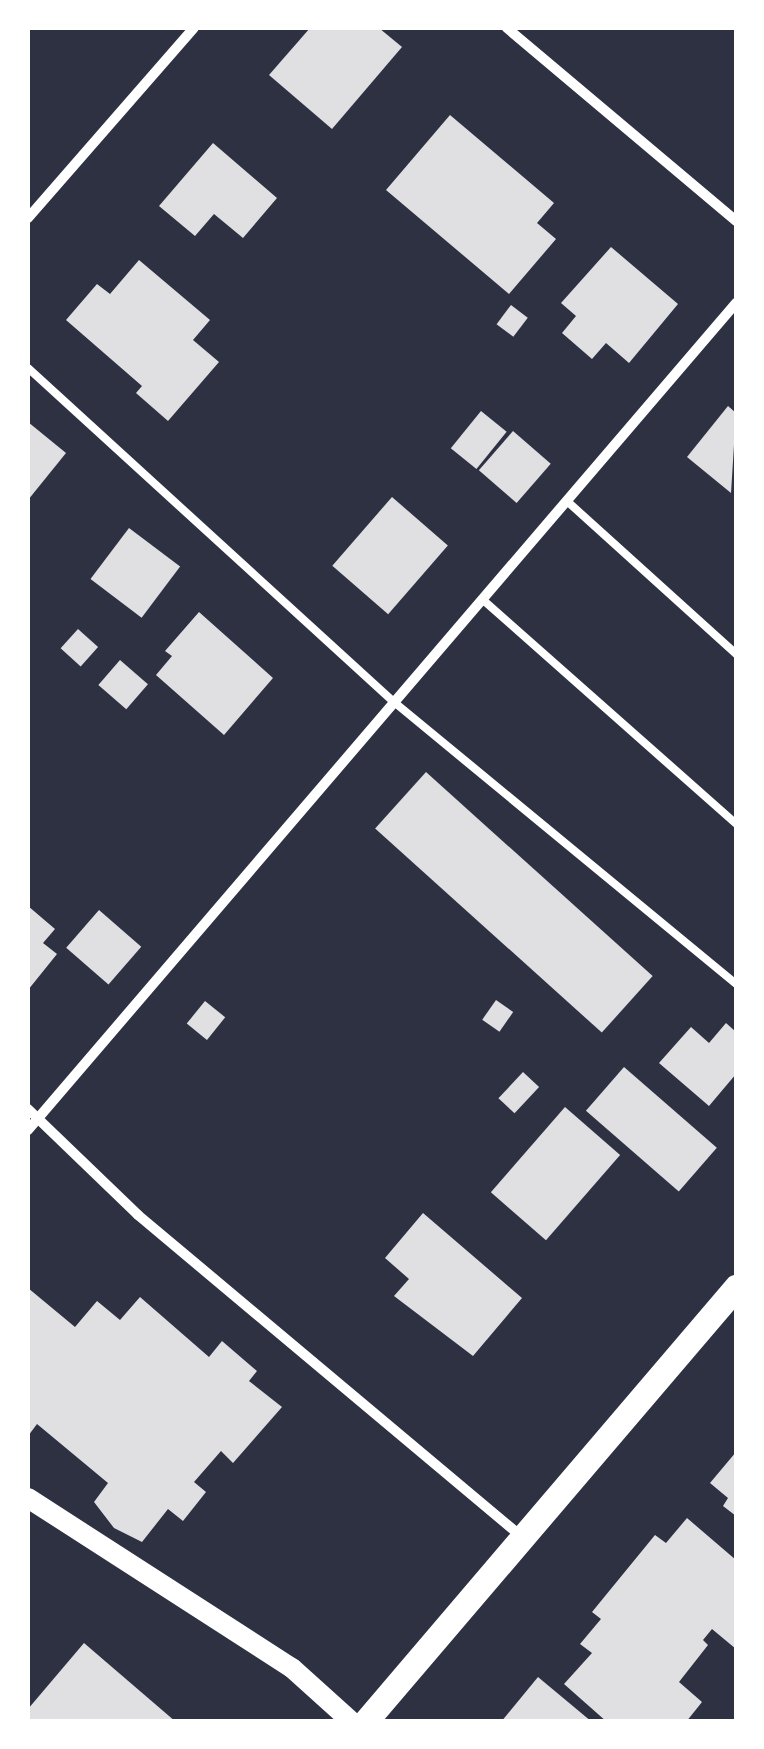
<!DOCTYPE html>
<style>
body{margin:0}
#map{position:relative;width:764px;height:1749px;overflow:hidden;background:#2d3142;font-family:"Sofia Sans Condensed",sans-serif}
div>[style]{position:absolute}
.building>*{inset:0;background:#e0e0e3;transform-origin:0 0}
.service>*{height:8px;margin:-4px;padding:0 4px;transform-origin:4px;border-radius:4px;background:#fff}
.minor>*{height:10px;margin:-5px;padding:0 5px;transform-origin:5px;border-radius:5px;background:#fff}
.secondary>*{height:20px;margin:-10px;padding:0 10px;transform-origin:10px;border-radius:10px;background:#fff}
.primary>*{height:25px;margin:-12.5px;padding:0 12.5px;transform-origin:12.5px;border-radius:12.5px;background:#fff}
span{translate:-50% -50%;white-space:nowrap;text-align:center;line-height:1.15;-webkit-text-stroke:9px #fff;paint-order:stroke}
.frame{position:absolute;inset:0;border:30px solid #fff;pointer-events:none}
</style>
<div id="map">
<div class="building">
<i style="clip-path:polygon(310px 28px,379px 28px,402px 47px,332px 129px,269px 75px)"></i>
<i style="clip-path:polygon(450px 115px,554px 203px,537px 223px,556px 239px,509px 294px,386px 190px)"></i>
<i style="clip-path:polygon(213px 143px,277px 198px,243px 238px,214px 214px,195px 236px,159px 206px)"></i>
<i style="clip-path:polygon(611px 247px,678px 304px,629px 363px,606px 343px,592px 359px,562px 333px,576px 316px,561px 303px)"></i>
<i style="clip-path:polygon(139px 260px,210px 320px,193px 340px,219px 362px,168px 421px,136px 393px,142px 386px,66px 320px,97px 284px,110px 294px)"></i>
<i style="left:511px;top:305px;width:21px;height:24px;rotate:37deg"></i>
<i style="clip-path:polygon(728px 406px,736px 413px,731px 493px,687px 457px)"></i>
<i style="left:481px;top:411px;width:33px;height:48px;rotate:39deg"></i>
<i style="clip-path:polygon(28px 422px,66px 453px,28px 500px)"></i>
<i style="left:513px;top:431px;width:50px;height:52px;rotate:41deg"></i>
<i style="left:392px;top:497px;width:74px;height:91px;rotate:41deg"></i>
<i style="left:129px;top:528px;width:64px;height:64px;rotate:37deg"></i>
<i style="clip-path:polygon(199px 612px,273px 678px,224px 735px,156px 675px,172px 656px,165px 651px)"></i>
<i style="left:78px;top:629px;width:27px;height:26px;rotate:42deg"></i>
<i style="left:120px;top:660px;width:37px;height:33px;rotate:41deg"></i>
<i style="left:426px;top:772px;width:305px;height:76px;rotate:42deg"></i>
<i style="clip-path:polygon(28px 906px,55px 929px,43px 943px,57px 954px,28px 990px)"></i>
<i style="left:99px;top:910px;width:56px;height:50px;rotate:41deg"></i>
<i style="left:496px;top:1000px;width:21px;height:24px;rotate:35deg"></i>
<i style="left:205px;top:1001px;width:26px;height:29px;rotate:39deg"></i>
<i style="clip-path:polygon(726px 1023px,736px 1032px,736px 1074px,709px 1106px,659px 1063px,691px 1027px,709px 1043px)"></i>
<i style="left:624px;top:1067px;width:123px;height:58px;rotate:41deg"></i>
<i style="left:523px;top:1072px;width:22px;height:36px;rotate:43deg"></i>
<i style="left:565px;top:1107px;width:73px;height:113px;rotate:41deg"></i>
<i style="clip-path:polygon(423px 1213px,522px 1298px,473px 1356px,394px 1296px,409px 1279px,385px 1258px)"></i>
<i style="clip-path:polygon(28px 1288px,75px 1327px,97px 1301px,120px 1320px,140px 1297px,209px 1357px,222px 1341px,257px 1371px,249px 1381px,282px 1407px,233px 1463px,221px 1451px,194px 1482px,206px 1492px,183px 1521px,168px 1509px,142px 1542px,114px 1528px,94px 1502px,108px 1483px,37px 1424px,28px 1436px)"></i>
<i style="clip-path:polygon(736px 1452px,736px 1516px,723px 1506px,728px 1498px,710px 1483px)"></i>
<i style="clip-path:polygon(687px 1518px,736px 1560px,736px 1649px,712px 1629px,703px 1640px,708px 1645px,679px 1682px,702px 1702px,686px 1722px,607px 1722px,564px 1684px,592px 1653px,580px 1644px,601px 1619px,592px 1612px,655px 1535px,666px 1543px)"></i>
<i style="clip-path:polygon(84px 1643px,176px 1722px,28px 1722px,28px 1709px)"></i>
<i style="clip-path:polygon(538px 1677px,592px 1722px,501px 1722px)"></i>
</div>
<div class="service">
<i style="left:28px;top:368px;width:495px;rotate:42.4deg"></i>
<i style="left:394px;top:702px;width:443px;rotate:39.5deg"></i>
<i style="left:568px;top:502px;width:227px;rotate:42.1deg"></i>
<i style="left:482px;top:599px;width:339px;rotate:41.5deg"></i>
</div>
<div class="minor">
<i style="left:507px;top:28px;width:299px;rotate:40.1deg"></i>
<i style="left:28px;top:218px;width:252px;rotate:-48.9deg"></i>
<i style="left:28px;top:1109px;width:153px;rotate:43.9deg"></i>
<i style="left:138px;top:1215px;width:501px;rotate:39.98deg"></i>
<i style="left:28px;top:1130px;width:1089px;rotate:-49.43deg"></i>
</div>
<div class="secondary">
<i style="left:28px;top:1498px;width:314px;rotate:32.8deg"></i>
<i style="left:292px;top:1668px;width:81px;rotate:42deg"></i>
</div>
<div class="primary">
<i style="left:365px;top:1722px;width:572px;rotate:-49.54deg"></i>
</div>
<div class="frame"></div>
</div>
